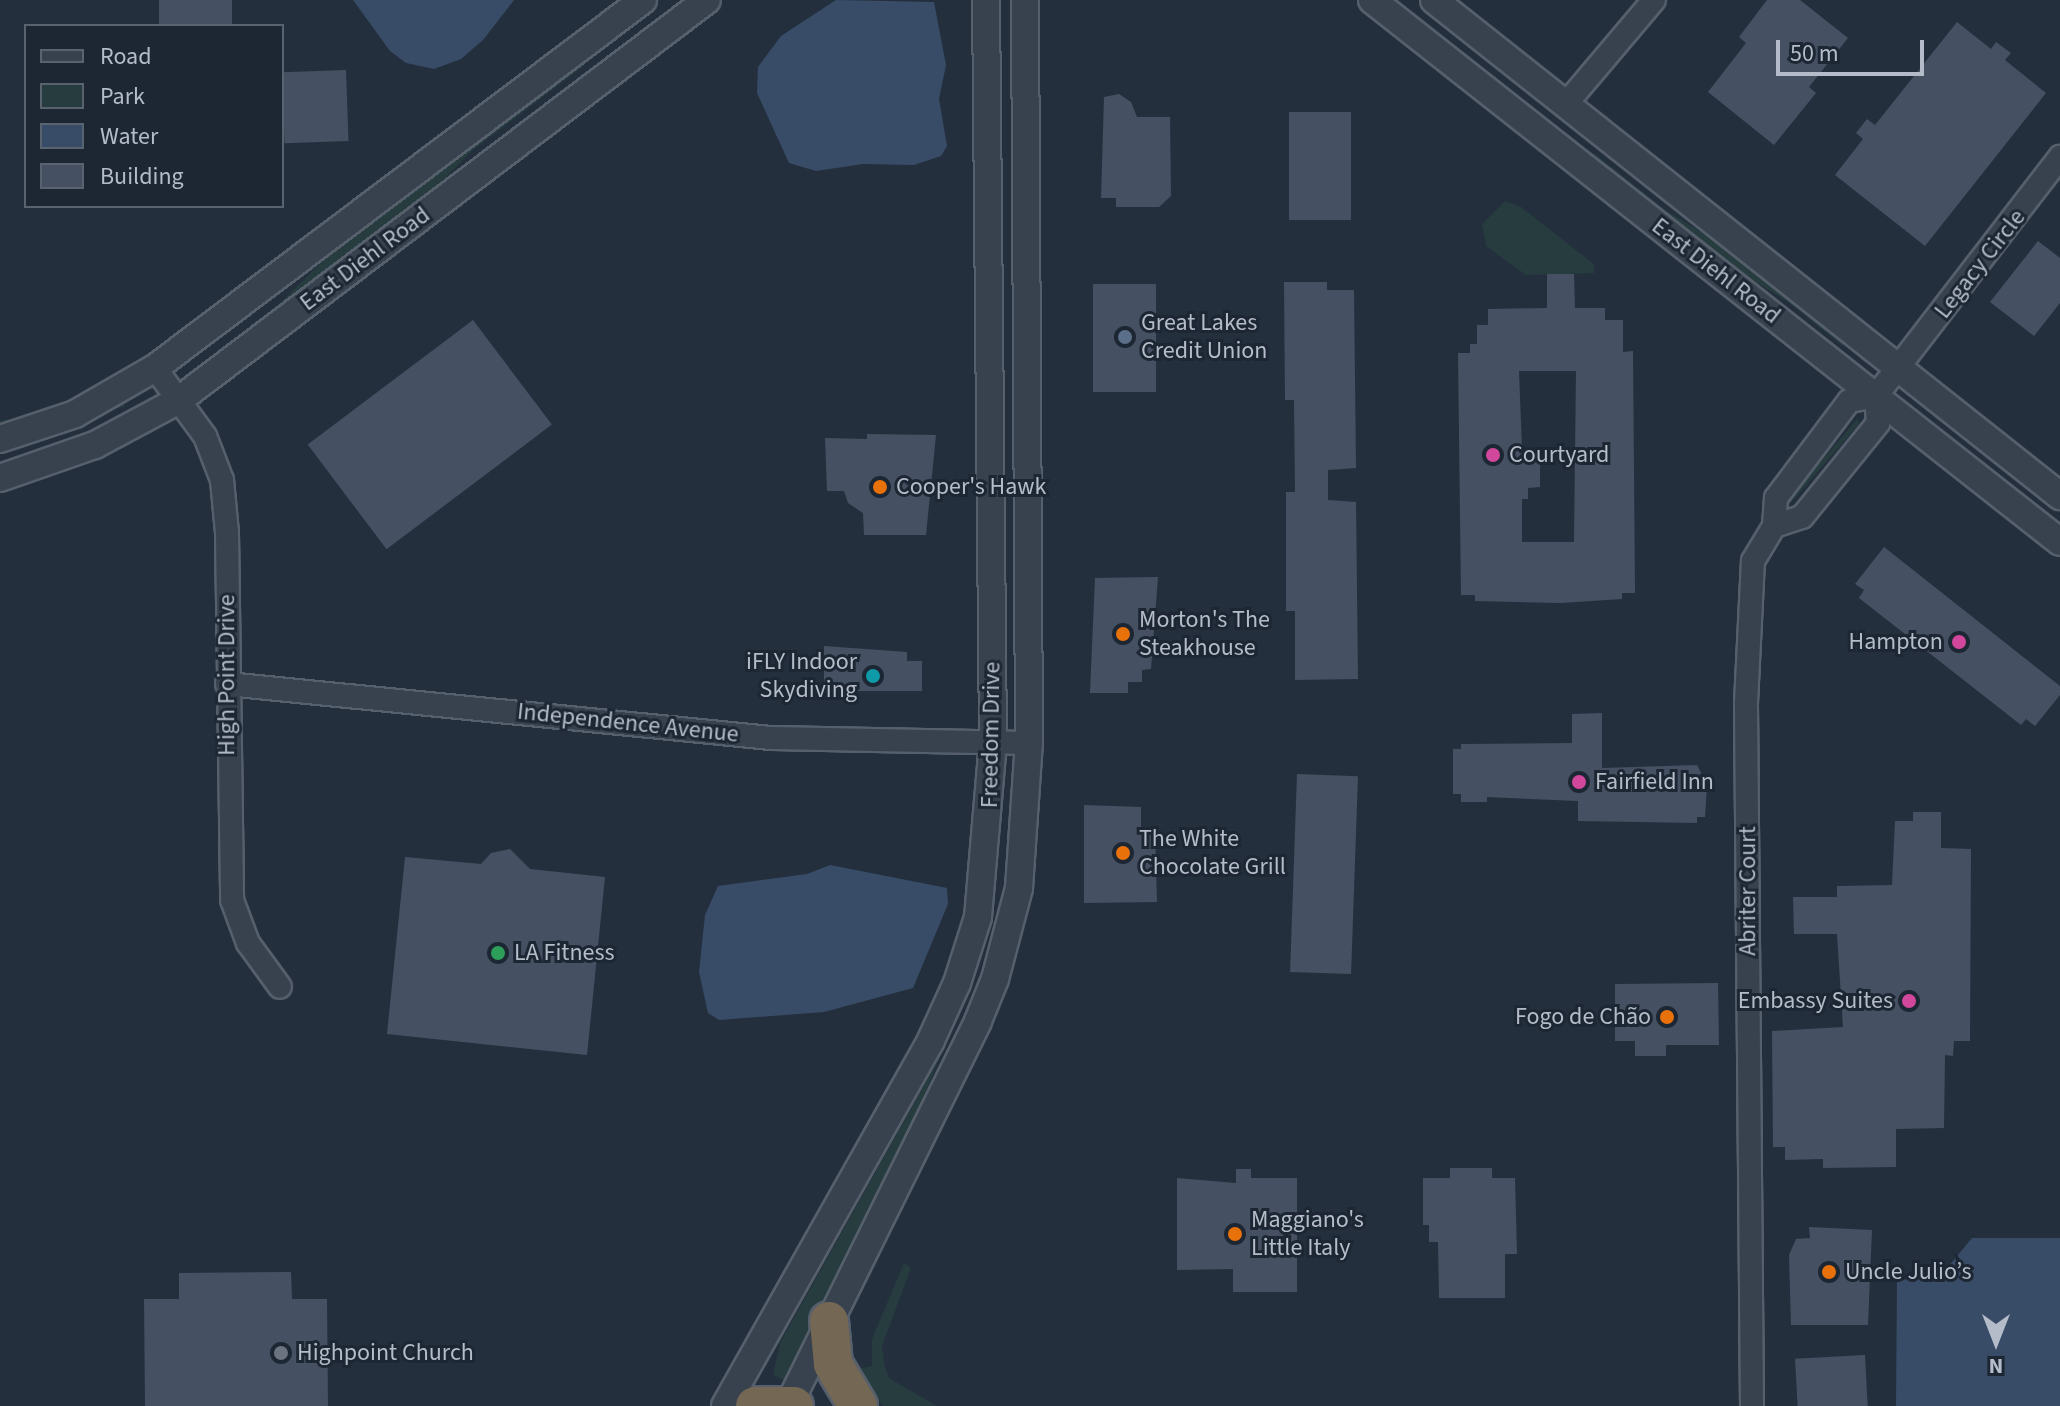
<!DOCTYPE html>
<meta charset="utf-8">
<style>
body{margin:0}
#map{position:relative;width:2060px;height:1406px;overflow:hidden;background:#242f3e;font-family:"Source Sans 3",sans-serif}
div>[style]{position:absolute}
.green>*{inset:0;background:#263c3f;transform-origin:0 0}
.water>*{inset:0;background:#394c67}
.building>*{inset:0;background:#455162;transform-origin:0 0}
.roads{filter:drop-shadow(2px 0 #565f6c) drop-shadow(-2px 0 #565f6c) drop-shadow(0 2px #565f6c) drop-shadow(0 -2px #565f6c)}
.minor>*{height:22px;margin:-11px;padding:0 11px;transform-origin:11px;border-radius:11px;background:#38414e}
.tertiary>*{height:26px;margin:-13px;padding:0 13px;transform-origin:13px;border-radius:13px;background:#38414e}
.motorway>*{height:38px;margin:-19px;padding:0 19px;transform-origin:19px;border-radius:19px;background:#746855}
.dots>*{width:22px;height:22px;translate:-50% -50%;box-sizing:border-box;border:4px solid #1d2633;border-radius:50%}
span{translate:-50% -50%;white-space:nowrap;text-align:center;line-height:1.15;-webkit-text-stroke:6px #1d2633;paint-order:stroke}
.street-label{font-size:24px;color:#b4bcc9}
.poi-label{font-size:24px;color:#b4bcc9}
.left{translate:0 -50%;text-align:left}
.right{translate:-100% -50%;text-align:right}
.legend{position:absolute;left:24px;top:24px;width:260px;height:184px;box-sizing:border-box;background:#1d2633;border:2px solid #59626f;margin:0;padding:10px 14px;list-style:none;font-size:24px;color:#b4bcc9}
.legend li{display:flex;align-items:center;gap:16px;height:40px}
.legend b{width:40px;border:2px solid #59626f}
.north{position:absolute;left:1956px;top:1302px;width:80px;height:80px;-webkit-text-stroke:6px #1d2633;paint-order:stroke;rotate:180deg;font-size:22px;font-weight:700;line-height:32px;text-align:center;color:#b4bcc9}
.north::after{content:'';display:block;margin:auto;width:28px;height:36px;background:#b4bcc9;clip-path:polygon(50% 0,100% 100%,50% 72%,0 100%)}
.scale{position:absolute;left:1776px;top:40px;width:148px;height:36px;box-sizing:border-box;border:4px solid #b4bcc9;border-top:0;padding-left:10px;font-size:24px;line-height:28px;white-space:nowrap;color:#b4bcc9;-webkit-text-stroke:6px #1d2633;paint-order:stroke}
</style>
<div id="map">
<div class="green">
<i style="clip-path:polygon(578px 65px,585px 65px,473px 150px,414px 209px,206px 363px,281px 302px,343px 241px)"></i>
<i style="clip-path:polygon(1594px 153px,1664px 209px,1741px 257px,1849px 342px,1843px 346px,1788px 302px,1715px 257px,1590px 157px)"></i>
<i style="clip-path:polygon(1505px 201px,1521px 207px,1594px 264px,1594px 273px,1526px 275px,1486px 246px,1482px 224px)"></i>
<i style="left:124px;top:401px;width:6px;height:136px;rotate:81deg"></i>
<i style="clip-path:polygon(1858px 418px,1859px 424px,1789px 505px,1789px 499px)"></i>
<i style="clip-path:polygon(941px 1055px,908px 1134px,788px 1382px,773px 1375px,780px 1343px)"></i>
<i style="clip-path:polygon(904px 1263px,911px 1268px,882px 1346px,885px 1367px,889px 1378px,937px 1406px,883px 1406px,857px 1369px,872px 1366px,872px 1339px)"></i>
</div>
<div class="water">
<i style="clip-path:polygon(353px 0,514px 0,483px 40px,461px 59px,434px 69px,406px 63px,390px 51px)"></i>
<i style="clip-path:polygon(836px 0,934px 2px,946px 65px,939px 99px,947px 146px,941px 156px,914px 165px,863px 164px,816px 171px,789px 163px,757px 93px,758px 67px,781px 36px)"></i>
<i style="clip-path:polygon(830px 865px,947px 888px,948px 904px,913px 988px,824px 1012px,719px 1020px,708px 1013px,699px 972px,705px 915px,718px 886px,807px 874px)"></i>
<i style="clip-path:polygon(1972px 1238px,2060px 1238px,2060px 1406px,1896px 1406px,1897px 1281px,1943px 1273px)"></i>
</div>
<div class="building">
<i style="left:159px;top:0;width:73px;height:26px"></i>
<i style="clip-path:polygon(1767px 0,1800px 0,1848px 38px,1809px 87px,1816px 93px,1774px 145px,1708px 92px,1746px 43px,1739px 37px)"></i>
<i style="clip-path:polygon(1957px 22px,1991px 49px,1996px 42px,2011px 53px,2005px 60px,2046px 93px,1925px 246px,1835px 175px,1863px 139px,1856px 133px,1867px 119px,1875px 125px)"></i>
<i style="left:346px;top:70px;width:71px;height:64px;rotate:88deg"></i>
<i style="clip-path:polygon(1119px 94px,1131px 102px,1137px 117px,1170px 117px,1171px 196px,1159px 207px,1116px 207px,1116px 198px,1101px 198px,1104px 97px)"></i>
<i style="left:1289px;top:112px;width:62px;height:108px"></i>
<i style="clip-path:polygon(2038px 241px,2060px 258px,2060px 303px,2034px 336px,1990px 302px)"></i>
<i style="clip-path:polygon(evenodd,1547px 274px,1574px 274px,1575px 308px,1605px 308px,1605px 320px,1623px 320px,1623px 352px,1633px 351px,1635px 593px,1622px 593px,1622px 599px,1561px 603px,1475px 601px,1475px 595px,1461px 595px,1458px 353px,1470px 353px,1470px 344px,1477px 344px,1477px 325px,1488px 325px,1488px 309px,1547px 308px,1547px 274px,1519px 371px,1576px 371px,1574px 542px,1522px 542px,1522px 499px,1528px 499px,1528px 488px,1540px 487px,1540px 461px,1529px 461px,1528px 449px,1522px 449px,1519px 371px)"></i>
<i style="clip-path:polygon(1284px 282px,1327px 282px,1327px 290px,1354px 290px,1356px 468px,1328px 470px,1328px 500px,1356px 502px,1358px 679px,1295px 680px,1295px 611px,1286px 611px,1286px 492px,1295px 492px,1294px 400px,1285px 400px)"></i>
<i style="left:1093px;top:284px;width:63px;height:108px"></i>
<i style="left:473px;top:320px;width:131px;height:207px;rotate:53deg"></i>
<i style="clip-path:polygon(867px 434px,936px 435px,926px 535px,864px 535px,863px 513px,848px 503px,844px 491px,827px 491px,825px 438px,867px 439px)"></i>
<i style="clip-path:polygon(1884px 547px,2060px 686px,2060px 695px,2035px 726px,2026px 719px,2021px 725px,1859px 598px,1864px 590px,1855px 584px)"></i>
<i style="clip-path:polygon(1158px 577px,1151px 669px,1142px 670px,1142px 682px,1128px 682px,1128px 693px,1090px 693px,1095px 578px)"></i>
<i style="clip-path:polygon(824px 646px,907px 652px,907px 661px,922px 661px,922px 691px,824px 691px)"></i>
<i style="clip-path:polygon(1602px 713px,1602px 768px,1697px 765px,1707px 785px,1705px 817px,1697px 817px,1697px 823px,1578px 821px,1578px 801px,1487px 797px,1487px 802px,1461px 802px,1461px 794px,1453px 794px,1453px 749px,1461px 749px,1461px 744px,1572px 743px,1572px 714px)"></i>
<i style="left:1297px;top:774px;width:61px;height:198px;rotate:2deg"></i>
<i style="clip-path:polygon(1084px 805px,1141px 807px,1141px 830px,1155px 830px,1157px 902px,1084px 903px)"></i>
<i style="clip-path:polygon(1913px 812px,1941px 812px,1941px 848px,1971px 849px,1970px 1041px,1954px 1041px,1953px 1056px,1945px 1055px,1944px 1128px,1896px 1129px,1896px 1167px,1823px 1168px,1823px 1159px,1785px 1160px,1785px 1147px,1773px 1147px,1772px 1031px,1843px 1027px,1837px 934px,1794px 934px,1793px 897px,1837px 897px,1837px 886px,1892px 885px,1895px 821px,1913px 821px)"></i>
<i style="clip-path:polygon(510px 849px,530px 869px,605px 877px,587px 1055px,387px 1034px,405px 857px,481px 864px,491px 853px)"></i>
<i style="clip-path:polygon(1718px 983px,1719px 1045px,1666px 1045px,1666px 1056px,1635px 1056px,1635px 1041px,1615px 1041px,1615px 984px)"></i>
<i style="clip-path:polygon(1450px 1168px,1492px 1168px,1492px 1178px,1515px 1178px,1517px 1254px,1505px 1254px,1505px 1298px,1439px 1298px,1438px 1242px,1429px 1242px,1429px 1225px,1423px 1225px,1423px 1178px,1450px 1178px)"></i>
<i style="clip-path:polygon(1236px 1169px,1251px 1169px,1251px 1178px,1297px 1178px,1297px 1292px,1233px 1292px,1233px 1269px,1177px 1270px,1177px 1178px,1236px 1183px)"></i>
<i style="clip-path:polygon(1809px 1227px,1872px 1230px,1868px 1325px,1791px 1325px,1789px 1255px,1796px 1239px,1810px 1238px)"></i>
<i style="clip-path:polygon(291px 1272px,292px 1299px,327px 1299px,328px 1406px,145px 1406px,144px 1299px,179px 1299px,179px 1273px)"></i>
<i style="left:1865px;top:1355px;width:51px;height:70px;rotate:87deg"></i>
</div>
<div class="roads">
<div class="minor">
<i style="left:1566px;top:104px;width:136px;rotate:-49.8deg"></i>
<i style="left:155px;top:368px;width:84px;rotate:53.7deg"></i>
<i style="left:205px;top:436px;width:47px;rotate:68.9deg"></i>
<i style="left:222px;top:480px;width:53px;rotate:84.6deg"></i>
<i style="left:227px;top:533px;width:367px;rotate:89.2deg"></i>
<i style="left:232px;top:900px;width:46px;rotate:69.6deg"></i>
<i style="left:248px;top:943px;width:54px;rotate:54deg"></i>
<i style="left:1774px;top:526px;width:29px;rotate:-18deg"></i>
<i style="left:1802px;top:517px;width:121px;rotate:-51deg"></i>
<i style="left:1878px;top:423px;width:27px;rotate:-94deg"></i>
<i style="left:227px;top:684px;width:547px;rotate:5.67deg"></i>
<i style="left:771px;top:738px;width:258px;rotate:1.1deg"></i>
<i style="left:1752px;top:1406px;width:703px;rotate:-90.49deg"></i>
<i style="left:1746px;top:703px;width:142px;rotate:-87.2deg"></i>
<i style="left:1753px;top:561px;width:41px;rotate:-59deg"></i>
<i style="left:1774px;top:526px;width:28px;rotate:-86deg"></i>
<i style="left:1776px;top:498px;width:121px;rotate:-53deg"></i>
<i style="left:1849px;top:401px;width:27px;rotate:-10deg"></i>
<i style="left:1876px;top:396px;width:302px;rotate:-52.4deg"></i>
</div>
<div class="tertiary">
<i style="left:1372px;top:0;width:876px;rotate:38.23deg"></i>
<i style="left:1434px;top:0;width:799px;rotate:38.39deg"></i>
<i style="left:0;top:439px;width:79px;rotate:-18.4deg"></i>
<i style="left:75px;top:414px;width:92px;rotate:-29.9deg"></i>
<i style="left:155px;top:368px;width:611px;rotate:-37.02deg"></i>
<i style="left:0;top:478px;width:101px;rotate:-19.2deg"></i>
<i style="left:95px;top:445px;width:95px;rotate:-28.2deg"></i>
<i style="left:179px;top:400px;width:662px;rotate:-37.15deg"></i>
<i style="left:789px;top:1404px;width:427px;rotate:-63.7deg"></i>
<i style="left:978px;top:1021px;width:45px;rotate:-68deg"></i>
<i style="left:995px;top:979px;width:94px;rotate:-75.2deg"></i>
<i style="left:1019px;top:888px;width:145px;rotate:-86.1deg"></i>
<i style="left:1029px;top:743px;width:743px;rotate:-90.31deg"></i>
<i style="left:725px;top:1406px;width:420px;rotate:-60.6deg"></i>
<i style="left:931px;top:1040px;width:63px;rotate:-65.5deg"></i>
<i style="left:957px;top:983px;width:69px;rotate:-72.3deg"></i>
<i style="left:978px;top:917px;width:176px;rotate:-85.1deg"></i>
<i style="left:993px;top:742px;width:742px;rotate:-90.54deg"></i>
</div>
<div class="motorway">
<i style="left:829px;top:1321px;width:43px;rotate:84.7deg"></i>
<i style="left:833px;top:1364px;width:49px;rotate:59.2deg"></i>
<i style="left:755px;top:1406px;width:39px"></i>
</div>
</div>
<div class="dots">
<i style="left:1125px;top:337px;background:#5c6f8a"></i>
<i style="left:1493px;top:455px;background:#d1479c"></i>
<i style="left:880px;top:487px;background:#e8710a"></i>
<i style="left:1123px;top:634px;background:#e8710a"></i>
<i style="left:1959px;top:642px;background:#d1479c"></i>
<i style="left:873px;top:676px;background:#0f9aa8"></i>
<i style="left:1579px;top:782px;background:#d1479c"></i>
<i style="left:1123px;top:853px;background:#e8710a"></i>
<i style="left:498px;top:953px;background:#2e9e5b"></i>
<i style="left:1909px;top:1001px;background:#d1479c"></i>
<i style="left:1667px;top:1017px;background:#e8710a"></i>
<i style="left:1235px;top:1234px;background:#e8710a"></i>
<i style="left:1829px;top:1272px;background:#e8710a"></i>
<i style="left:281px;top:1353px;background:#6b7280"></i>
</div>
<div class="street-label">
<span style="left:365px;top:259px;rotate:-37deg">East Diehl Road</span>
<span style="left:1980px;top:264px;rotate:-52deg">Legacy Circle</span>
<span style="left:1716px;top:271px;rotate:38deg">East Diehl Road</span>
<span style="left:227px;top:675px;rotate:-90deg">High Point Drive</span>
<span style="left:628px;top:723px;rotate:6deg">Independence Avenue</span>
<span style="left:991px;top:735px;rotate:-89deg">Freedom Drive</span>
<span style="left:1748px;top:891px;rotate:-90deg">Abriter Court</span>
</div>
<div class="poi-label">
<span class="left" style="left:1141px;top:337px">Great Lakes<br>Credit Union</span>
<span class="left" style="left:1509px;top:455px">Courtyard</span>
<span class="left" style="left:896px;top:487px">Cooper's Hawk</span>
<span class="left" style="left:1139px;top:634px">Morton's The<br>Steakhouse</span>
<span class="right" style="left:1943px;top:642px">Hampton</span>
<span class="right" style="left:857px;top:676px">iFLY Indoor<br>Skydiving</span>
<span class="left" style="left:1595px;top:782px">Fairfield Inn</span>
<span class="left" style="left:1139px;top:853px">The White<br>Chocolate Grill</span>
<span class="left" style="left:514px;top:953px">LA Fitness</span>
<span class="right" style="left:1893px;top:1001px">Embassy Suites</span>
<span class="right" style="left:1651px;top:1017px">Fogo de Chão</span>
<span class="left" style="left:1251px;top:1234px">Maggiano's<br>Little Italy</span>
<span class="left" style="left:1845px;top:1272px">Uncle Julio’s</span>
<span class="left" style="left:297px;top:1353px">Highpoint Church</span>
</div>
<ul class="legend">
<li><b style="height:10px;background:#38414e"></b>Road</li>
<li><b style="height:22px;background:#263c3f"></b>Park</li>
<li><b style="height:22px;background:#394c67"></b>Water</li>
<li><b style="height:22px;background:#455162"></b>Building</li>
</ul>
<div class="north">N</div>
<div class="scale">50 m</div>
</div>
